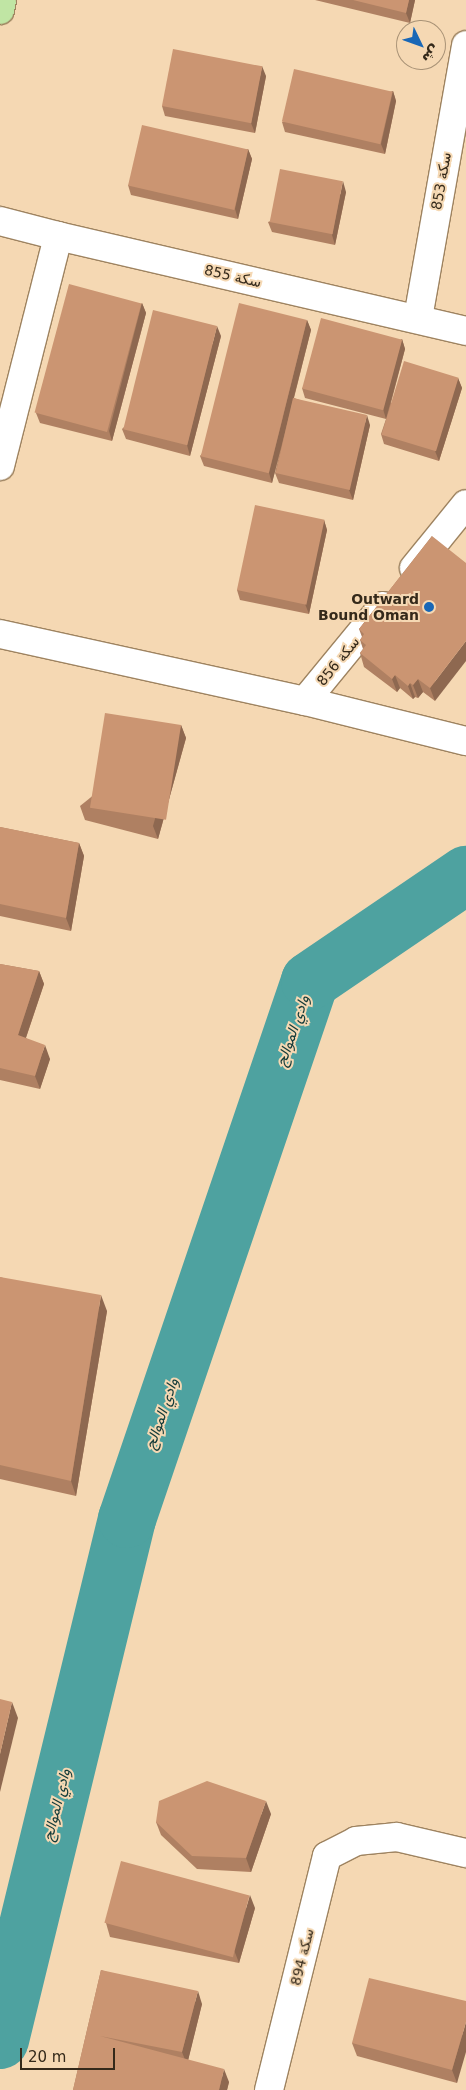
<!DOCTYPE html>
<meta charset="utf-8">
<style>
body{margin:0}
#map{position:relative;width:466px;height:2090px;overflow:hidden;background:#f5d8b3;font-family:"DejaVu Sans",Vazirmatn,sans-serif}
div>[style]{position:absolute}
.river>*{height:58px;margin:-29px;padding:0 29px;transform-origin:29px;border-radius:29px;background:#4ea2a0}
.roads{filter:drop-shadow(1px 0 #9e8360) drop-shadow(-1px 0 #9e8360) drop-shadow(0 1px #9e8360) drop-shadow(0 -1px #9e8360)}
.street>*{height:28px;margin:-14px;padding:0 14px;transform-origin:14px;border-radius:14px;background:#fff}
.primary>*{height:28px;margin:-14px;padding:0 14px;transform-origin:14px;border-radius:14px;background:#c0e5a4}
.wall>*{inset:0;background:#af8062}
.shaded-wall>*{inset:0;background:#8e6850}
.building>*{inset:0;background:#cb9572;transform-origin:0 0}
.dots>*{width:14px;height:14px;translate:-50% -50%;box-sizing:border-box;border:2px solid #f5d8b3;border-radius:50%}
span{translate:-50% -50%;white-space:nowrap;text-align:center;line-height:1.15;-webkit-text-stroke:4px #f5d8b3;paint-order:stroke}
.street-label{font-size:14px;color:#34291a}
.poi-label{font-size:14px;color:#34291a;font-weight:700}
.right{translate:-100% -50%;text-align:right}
.water-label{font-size:15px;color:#123a39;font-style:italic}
.north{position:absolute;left:396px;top:20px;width:50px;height:50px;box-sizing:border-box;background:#f5d8b3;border:1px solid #a89276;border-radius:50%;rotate:132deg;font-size:14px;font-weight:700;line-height:20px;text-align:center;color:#34291a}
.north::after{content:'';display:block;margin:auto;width:18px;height:22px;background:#1967b6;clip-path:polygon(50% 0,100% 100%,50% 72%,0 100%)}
.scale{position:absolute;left:20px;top:2048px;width:95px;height:22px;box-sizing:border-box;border:2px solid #34291a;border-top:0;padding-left:6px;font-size:15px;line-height:18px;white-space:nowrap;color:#34291a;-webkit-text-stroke:4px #f5d8b3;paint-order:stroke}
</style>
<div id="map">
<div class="river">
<i style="left:0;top:2040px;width:536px;rotate:-76.3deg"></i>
<i style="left:127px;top:1519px;width:568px;rotate:-71.21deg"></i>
<i style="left:310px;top:981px;width:189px;rotate:-34.2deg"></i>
</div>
<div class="roads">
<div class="street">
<i style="left:0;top:221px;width:60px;rotate:14.5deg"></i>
<i style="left:58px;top:236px;width:419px;rotate:13.1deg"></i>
<i style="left:418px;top:318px;width:277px;rotate:-80deg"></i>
<i style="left:0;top:466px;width:237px;rotate:-75.8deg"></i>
<i style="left:414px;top:568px;width:82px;rotate:-50.9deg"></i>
<i style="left:0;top:634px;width:312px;rotate:12.4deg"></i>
<i style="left:305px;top:701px;width:166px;rotate:14deg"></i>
<i style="left:305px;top:701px;width:123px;rotate:-50.6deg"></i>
<i style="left:269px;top:2090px;width:241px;rotate:-76.1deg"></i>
<i style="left:327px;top:1856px;width:33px;rotate:-27deg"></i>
<i style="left:356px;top:1841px;width:41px;rotate:-5.6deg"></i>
<i style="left:397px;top:1837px;width:71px;rotate:13.1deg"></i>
</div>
<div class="primary">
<i style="left:0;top:10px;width:10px;rotate:-79deg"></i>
</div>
</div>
<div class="wall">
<i style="clip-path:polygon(315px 0,415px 0,410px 23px)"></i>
<i style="clip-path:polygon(266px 76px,255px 133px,165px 116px,162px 106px)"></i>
<i style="clip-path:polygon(393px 91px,396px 101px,385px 154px,285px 132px,282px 122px)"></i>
<i style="clip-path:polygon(248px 149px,252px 159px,238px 219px,131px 195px,128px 185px)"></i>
<i style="clip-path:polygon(346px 192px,335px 245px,272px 232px,268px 222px)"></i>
<i style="clip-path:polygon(142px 303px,146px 313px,112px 441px,40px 423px,36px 413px)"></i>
<i style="clip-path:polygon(307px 320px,311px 330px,294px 398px,370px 425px,353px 500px,279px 483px,275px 473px,281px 448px,272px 483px,204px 466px,200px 456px)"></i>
<i style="clip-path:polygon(221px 336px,190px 456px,126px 439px,122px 429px)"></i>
<i style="clip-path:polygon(402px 339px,405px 349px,391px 403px,458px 378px,462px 388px,439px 461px,384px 444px,381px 434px,386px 419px,305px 398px,302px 388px)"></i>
<i style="clip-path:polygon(324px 520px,327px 530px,309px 614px,240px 600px,237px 590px)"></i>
<i style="clip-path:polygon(432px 536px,435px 701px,423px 692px,418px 698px,415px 697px,413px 699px,400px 688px,397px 692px,364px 667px,360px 653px,363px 649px,360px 640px,362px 637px,359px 629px)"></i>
<i style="clip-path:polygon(181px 725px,186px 738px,158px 839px,85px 820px,80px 806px)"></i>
<i style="clip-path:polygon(0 827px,79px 843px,84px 856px,71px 931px,0 916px)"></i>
<i style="clip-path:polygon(0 964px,39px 971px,44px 984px,26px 1038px,50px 1059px,40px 1089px,0 1080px)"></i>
<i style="clip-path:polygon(0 1277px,107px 1311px,76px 1496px,0 1479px)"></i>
<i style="clip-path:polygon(271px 1814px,251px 1872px,197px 1869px,161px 1835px,156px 1822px)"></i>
<i style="clip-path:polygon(255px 1908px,239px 1963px,110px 1937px,106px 1923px)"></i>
<i style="clip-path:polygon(101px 1970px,202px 2004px,188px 2060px,229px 2082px,227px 2090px,73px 2090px)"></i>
<i style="clip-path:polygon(466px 2001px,457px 2083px,357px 2056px,352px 2043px)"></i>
</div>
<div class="shaded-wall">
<i style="clip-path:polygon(409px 0,415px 0,410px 23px,406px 13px)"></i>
<i style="clip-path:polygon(262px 66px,266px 76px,255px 133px,251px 123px)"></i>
<i style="clip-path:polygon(393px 91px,396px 101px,385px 154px,381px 144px)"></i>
<i style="clip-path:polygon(248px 149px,252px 159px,238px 219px,235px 209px)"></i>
<i style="clip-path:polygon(343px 181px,346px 192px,335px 245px,332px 235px)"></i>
<i style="clip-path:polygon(142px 303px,146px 313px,112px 441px,109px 431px)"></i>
<i style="clip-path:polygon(307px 320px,311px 330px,272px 483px,269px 473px)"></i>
<i style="clip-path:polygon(217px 326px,221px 336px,190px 456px,187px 445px)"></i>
<i style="clip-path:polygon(402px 339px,405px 349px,386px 419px,383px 409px)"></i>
<i style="clip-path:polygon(458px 378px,462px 388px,439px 461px,435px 451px)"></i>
<i style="clip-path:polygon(367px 415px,370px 425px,353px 500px,349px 490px)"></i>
<i style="clip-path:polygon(324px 520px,327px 530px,309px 614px,305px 604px)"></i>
<i style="clip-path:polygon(466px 641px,466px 661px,435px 701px,430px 688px)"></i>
<i style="clip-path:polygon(395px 675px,400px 688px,397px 692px,392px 679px)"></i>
<i style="clip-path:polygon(418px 679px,423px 692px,418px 698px,413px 685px)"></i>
<i style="clip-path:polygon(410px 683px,415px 697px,413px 699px,408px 686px)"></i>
<i style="clip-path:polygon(181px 725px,186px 738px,158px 839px,153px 826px)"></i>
<i style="clip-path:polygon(79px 843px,84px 856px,71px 931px,66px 918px)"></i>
<i style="clip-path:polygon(39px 971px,44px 984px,22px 1049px,18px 1035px)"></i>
<i style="clip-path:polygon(45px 1045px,50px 1059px,40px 1089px,35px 1076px)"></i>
<i style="clip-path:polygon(101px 1295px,107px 1311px,76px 1496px,71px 1481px)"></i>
<i style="clip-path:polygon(12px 1702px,18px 1718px,0 1792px,0 1754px)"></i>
<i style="clip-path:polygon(266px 1801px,271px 1814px,251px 1872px,246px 1858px)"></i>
<i style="clip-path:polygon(250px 1895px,255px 1908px,239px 1963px,234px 1950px)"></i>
<i style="clip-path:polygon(198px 1991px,202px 2004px,187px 2065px,182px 2052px)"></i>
<i style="clip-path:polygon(466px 2022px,466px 2052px,457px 2083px,452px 2070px)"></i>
<i style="clip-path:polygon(224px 2069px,229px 2082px,227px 2090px,219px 2090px)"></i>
</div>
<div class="building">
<i style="clip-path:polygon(353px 0,409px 0,406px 13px)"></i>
<i style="left:173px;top:49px;width:91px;height:58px;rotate:11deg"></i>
<i style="left:294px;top:69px;width:101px;height:54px;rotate:13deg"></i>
<i style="left:142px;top:125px;width:109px;height:62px;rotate:13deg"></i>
<i style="left:280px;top:169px;width:64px;height:54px;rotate:11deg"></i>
<i style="left:69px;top:284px;width:75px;height:133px;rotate:15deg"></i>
<i style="left:239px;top:303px;width:70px;height:158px;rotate:14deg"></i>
<i style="left:153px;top:310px;width:66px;height:123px;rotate:14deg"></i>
<i style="left:321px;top:318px;width:84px;height:73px;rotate:15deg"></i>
<i style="left:404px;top:361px;width:57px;height:77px;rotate:17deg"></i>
<i style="left:293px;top:398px;width:76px;height:77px;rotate:13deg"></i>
<i style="left:255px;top:505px;width:71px;height:87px;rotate:12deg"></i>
<i style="clip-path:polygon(432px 536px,466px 563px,466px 641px,430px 688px,418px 679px,413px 685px,410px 683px,408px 686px,395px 675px,392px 679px,360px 653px,366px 645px,360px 640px,364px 634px,359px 629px)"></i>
<i style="left:105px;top:713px;width:77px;height:96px;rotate:9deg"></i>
<i style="clip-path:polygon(0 827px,79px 843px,66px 918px,0 904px)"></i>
<i style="clip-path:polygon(0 964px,39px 971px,18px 1035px,45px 1045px,35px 1076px,0 1068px)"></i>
<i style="clip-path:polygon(0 1277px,101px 1295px,71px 1481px,0 1465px)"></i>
<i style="clip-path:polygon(0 1699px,12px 1702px,0 1754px)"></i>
<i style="clip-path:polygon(207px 1781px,266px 1801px,246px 1858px,192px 1856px,156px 1822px,159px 1801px)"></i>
<i style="left:121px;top:1861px;width:133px;height:64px;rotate:15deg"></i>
<i style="clip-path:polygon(101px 1970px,198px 1991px,182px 2052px,100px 2036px,224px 2069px,219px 2090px,73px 2090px)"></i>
<i style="clip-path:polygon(369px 1978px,466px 2001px,466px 2022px,452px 2070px,352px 2043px)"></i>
</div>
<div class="dots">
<i style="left:429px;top:607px;background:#1967b6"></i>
</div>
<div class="street-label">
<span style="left:441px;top:181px;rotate:-80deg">سكة 853</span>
<span style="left:233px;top:276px;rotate:13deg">سكة 855</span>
<span style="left:338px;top:661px;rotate:-51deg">سكة 856</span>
<span style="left:302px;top:1957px;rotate:-76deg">سكة 894</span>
</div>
<div class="poi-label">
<span class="right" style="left:419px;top:607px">Outward<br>Bound Oman</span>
</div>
<div class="water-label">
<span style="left:293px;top:1031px;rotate:-71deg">وادي الموالح</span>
<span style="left:162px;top:1414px;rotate:-71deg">وادي الموالح</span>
<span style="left:57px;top:1805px;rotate:-76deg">وادي الموالح</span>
</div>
<div class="north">ش</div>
<div class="scale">20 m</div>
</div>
